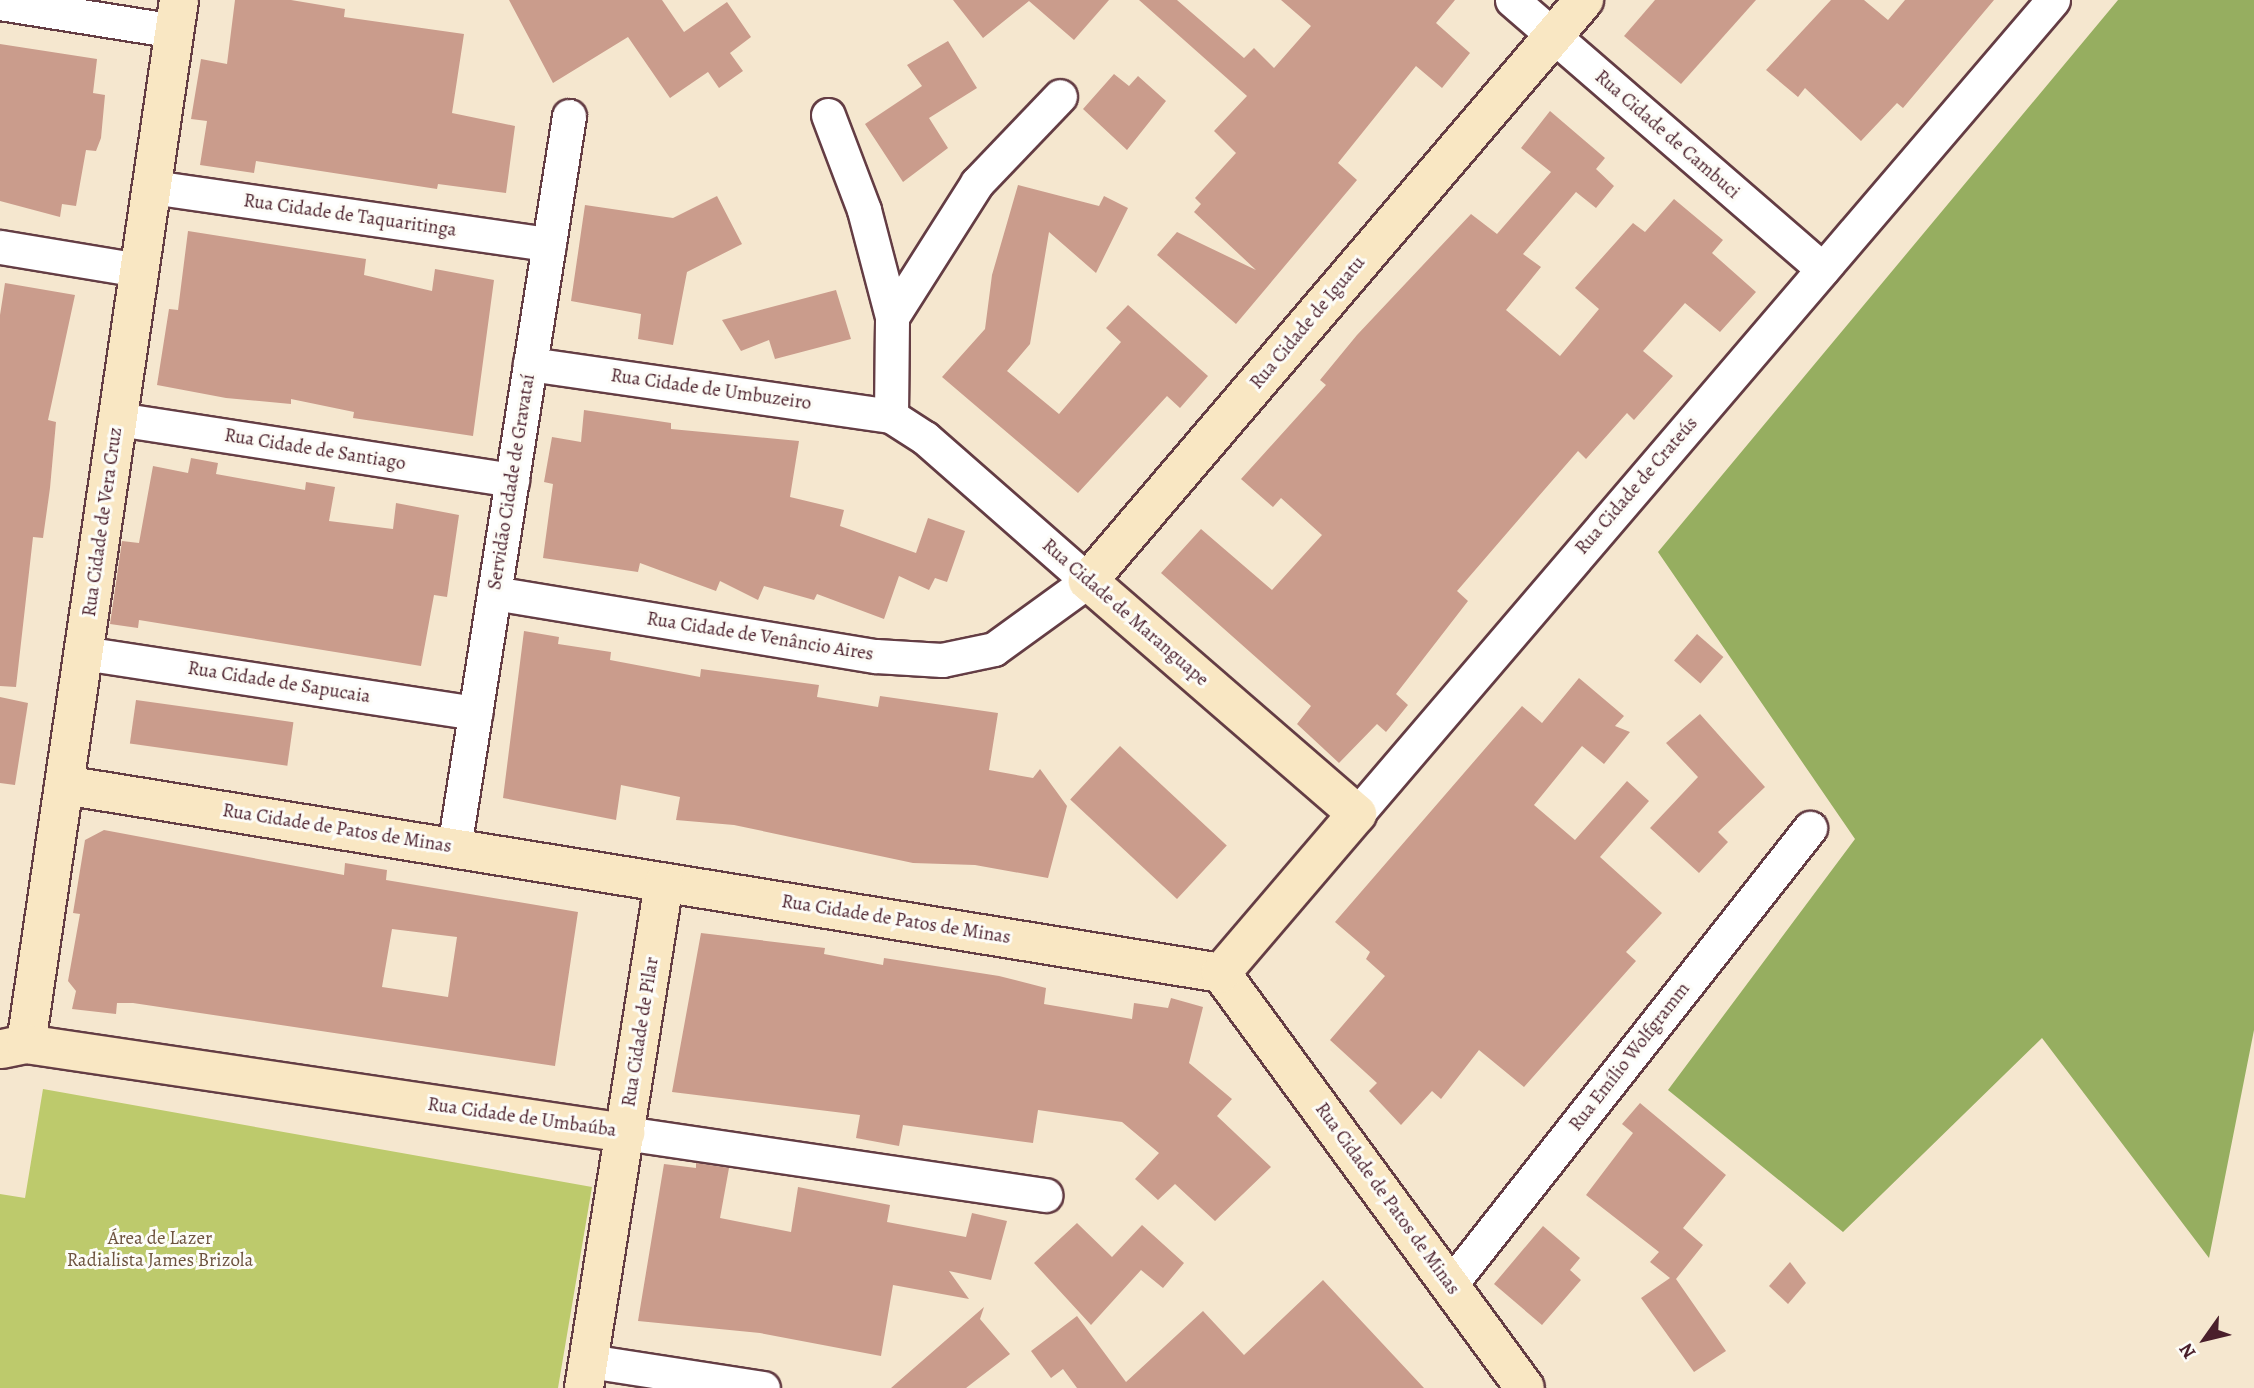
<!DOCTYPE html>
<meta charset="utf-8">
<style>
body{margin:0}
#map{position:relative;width:2254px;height:1388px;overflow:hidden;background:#f5e7cf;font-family:Alegreya,serif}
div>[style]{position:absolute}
.green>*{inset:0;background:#bdca6c}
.forest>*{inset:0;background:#96ae60}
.building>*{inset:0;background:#ca9c8c;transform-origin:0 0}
.roads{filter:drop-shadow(2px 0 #643d44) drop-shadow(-2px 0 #643d44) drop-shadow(0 2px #643d44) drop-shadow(0 -2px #643d44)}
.street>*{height:33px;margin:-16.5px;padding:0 16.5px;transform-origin:16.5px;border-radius:16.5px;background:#fff}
.secondary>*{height:38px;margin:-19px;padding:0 19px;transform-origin:19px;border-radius:19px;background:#f9e7c3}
span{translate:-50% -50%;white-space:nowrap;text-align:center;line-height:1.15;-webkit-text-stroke:6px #fdfcf7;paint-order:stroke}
.street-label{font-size:19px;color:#4a1f2b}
.park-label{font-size:19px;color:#6c523e}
.north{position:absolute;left:2170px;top:1304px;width:70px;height:70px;-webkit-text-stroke:5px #fdfcf7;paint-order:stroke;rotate:236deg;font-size:19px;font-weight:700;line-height:28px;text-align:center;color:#4a1f2b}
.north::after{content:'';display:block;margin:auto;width:24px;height:32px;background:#4a1f2b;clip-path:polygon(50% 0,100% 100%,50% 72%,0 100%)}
</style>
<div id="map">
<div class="green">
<i style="clip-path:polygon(43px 1089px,592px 1187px,558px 1388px,0 1388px,0 1194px,25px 1198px)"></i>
</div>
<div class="forest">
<i style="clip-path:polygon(2118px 0,2254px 0,2254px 1030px,2209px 1258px,2042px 1038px,1843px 1232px,1668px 1090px,1855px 839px,1658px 552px)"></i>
</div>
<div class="building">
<i style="clip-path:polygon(235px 0,291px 0,345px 9px,344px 17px,464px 34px,452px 113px,515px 126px,506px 193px,438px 184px,437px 189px,256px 161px,254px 173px,200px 165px,207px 121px,191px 119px,201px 59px,227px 64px)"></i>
<i style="clip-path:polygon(509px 0,662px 0,684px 32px,727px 2px,751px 37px,730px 53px,743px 71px,719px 88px,708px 72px,670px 98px,628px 37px,553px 83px)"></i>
<i style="clip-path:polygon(953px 0,1109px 0,1074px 40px,1029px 1px,983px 38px)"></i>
<i style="clip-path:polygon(1139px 0,1177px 0,1244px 58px,1254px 48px,1274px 68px,1311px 26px,1281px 0,1455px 0,1436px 23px,1470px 53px,1442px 88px,1416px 66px,1338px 163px,1357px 180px,1236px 324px,1157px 255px,1177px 232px,1256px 270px,1194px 212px,1201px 204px,1195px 198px,1236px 153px,1214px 131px,1247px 96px)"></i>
<i style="clip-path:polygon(1655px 0,1756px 0,1681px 84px,1624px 36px)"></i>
<i style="clip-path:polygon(1831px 0,1864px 0,1888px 20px,1905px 0,1994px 0,1903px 108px,1897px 103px,1861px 141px,1805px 88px,1798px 97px,1766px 70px)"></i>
<i style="clip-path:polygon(948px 41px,977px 88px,929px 118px,948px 148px,903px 182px,865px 124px,922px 86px,907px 65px)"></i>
<i style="clip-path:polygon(0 44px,97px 59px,93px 93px,105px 95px,101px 138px,96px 151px,86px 150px,76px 206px,62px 204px,60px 217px,0 201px)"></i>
<i style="clip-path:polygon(1114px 74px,1129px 86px,1138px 76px,1166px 101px,1127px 150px,1083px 109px)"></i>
<i style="clip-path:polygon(1550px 111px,1605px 158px,1596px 169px,1614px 186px,1596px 208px,1576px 192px,1523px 254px,1541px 267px,1506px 310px,1560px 356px,1599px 309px,1575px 288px,1633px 223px,1645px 232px,1674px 199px,1723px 240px,1712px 253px,1756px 292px,1720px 332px,1685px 303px,1643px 351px,1673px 376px,1634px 420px,1627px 413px,1586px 459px,1578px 451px,1538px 497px,1457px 591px,1468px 601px,1396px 694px,1408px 705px,1386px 732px,1377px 724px,1339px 763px,1297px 724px,1311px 706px,1161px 573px,1201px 529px,1272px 590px,1322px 535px,1281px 498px,1273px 507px,1241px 479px,1326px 385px,1320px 380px,1357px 335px,1471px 214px,1497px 234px,1551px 172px,1521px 148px)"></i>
<i style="clip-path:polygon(1018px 185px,1099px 206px,1104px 196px,1128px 208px,1096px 273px,1049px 232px,1030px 344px,1007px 371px,1059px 414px,1121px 342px,1106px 328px,1128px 305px,1208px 376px,1180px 408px,1167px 396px,1078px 493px,942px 377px,985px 329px,992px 275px)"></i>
<i style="clip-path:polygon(717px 196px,742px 244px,687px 272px,673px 345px,638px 339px,641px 314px,571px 301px,585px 205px,673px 218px)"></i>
<i style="clip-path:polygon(188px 231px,366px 259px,364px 275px,432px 291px,435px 269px,494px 280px,473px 436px,353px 418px,354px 412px,291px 399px,291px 404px,226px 398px,157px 385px,169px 309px,178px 310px)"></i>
<i style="clip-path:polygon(5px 283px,75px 295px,48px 420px,56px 422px,50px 488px,43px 538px,33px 537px,16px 687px,0 686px,0 315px)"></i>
<i style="clip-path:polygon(836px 290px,851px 339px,775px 359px,769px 340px,741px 351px,722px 320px)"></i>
<i style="clip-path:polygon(584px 410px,671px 423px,671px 429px,799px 441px,790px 497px,844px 510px,840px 526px,916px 553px,928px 518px,965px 531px,947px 582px,935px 578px,929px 590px,899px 576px,884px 619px,817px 594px,814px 600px,764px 586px,758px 600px,720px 581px,716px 591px,640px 563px,638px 572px,543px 558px,553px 484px,544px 482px,552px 437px,581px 442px)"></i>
<i style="clip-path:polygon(191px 458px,218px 463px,216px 474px,305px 490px,306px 482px,335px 487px,329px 521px,393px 529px,396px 503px,459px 515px,447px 597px,434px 595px,421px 666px,139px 620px,138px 628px,110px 624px,122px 541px,139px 543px,153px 466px,188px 473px)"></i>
<i style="clip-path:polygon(524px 631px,559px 637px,558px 644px,611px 652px,610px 660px,700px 677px,701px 669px,819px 685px,817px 697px,878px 707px,880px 696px,998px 713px,989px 770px,1033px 778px,1040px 769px,1067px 806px,1048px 878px,975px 865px,913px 863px,734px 825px,676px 820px,680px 797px,621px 785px,616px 820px,503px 798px)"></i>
<i style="left:1697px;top:634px;width:35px;height:35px;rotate:41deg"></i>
<i style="clip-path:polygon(1579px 678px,1624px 716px,1615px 726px,1630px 732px,1604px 764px,1582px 746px,1534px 805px,1575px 840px,1627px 781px,1649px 801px,1600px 857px,1662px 913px,1626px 952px,1636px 961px,1524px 1087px,1479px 1050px,1441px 1099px,1432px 1091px,1401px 1125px,1369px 1091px,1377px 1083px,1330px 1040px,1385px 976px,1366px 959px,1370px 952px,1335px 922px,1522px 706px,1542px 723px)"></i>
<i style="clip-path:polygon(0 697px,28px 703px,15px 785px,0 783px)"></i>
<i style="left:136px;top:700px;width:159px;height:44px;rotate:8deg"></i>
<i style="clip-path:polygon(1700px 714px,1765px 787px,1718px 832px,1728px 842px,1699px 873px,1650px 828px,1698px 777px,1666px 743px)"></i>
<i style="left:1120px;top:746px;width:146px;height:73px;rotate:43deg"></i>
<i style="clip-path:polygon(evenodd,104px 830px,344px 875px,345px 863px,387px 870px,386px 880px,578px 912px,555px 1066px,133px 1003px,117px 1003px,116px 1014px,72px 1009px,76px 991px,68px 981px,80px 914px,73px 913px,85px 840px,104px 830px,392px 929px,457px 937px,448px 997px,382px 987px,392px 929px)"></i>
<i style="clip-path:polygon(701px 933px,825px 948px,824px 954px,883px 965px,884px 958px,999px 976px,1046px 988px,1044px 1004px,1132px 1019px,1134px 1003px,1168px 1008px,1171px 998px,1203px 1007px,1189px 1063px,1232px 1099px,1217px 1116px,1271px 1167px,1215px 1221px,1175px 1184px,1158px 1200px,1135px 1179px,1159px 1153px,1122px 1122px,1038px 1110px,1033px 1143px,903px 1125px,899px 1146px,856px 1138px,860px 1115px,672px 1092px)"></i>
<i style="clip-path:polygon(1640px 1103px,1726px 1175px,1683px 1228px,1703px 1245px,1676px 1279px,1726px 1351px,1694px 1372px,1641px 1298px,1670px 1278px,1650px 1262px,1659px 1252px,1586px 1195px,1633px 1133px,1622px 1124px)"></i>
<i style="clip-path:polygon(696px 1163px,729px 1168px,720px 1218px,791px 1232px,798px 1187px,890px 1205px,887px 1222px,966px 1237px,972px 1213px,1007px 1221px,991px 1280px,949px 1271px,969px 1299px,893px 1285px,881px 1356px,760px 1333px,638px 1321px,664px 1164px,696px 1168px)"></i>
<i style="clip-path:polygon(1077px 1223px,1112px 1257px,1142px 1225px,1184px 1263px,1163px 1288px,1141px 1270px,1091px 1325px,1034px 1263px)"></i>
<i style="clip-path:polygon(1543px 1226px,1580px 1258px,1570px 1270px,1581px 1280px,1542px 1325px,1494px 1284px)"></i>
<i style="clip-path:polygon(1790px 1262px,1806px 1283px,1788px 1304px,1769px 1286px)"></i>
<i style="clip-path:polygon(1323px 1280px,1424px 1388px,1077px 1388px,1063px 1369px,1051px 1378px,1031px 1351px,1077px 1316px,1126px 1382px,1203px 1311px,1244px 1355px)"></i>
<i style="clip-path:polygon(984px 1307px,980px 1319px,1010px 1354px,966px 1388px,891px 1388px)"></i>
</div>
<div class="roads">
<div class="street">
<i style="left:1512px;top:0;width:411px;rotate:40.9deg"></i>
<i style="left:0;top:3px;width:176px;rotate:9.1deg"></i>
<i style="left:828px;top:115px;width:102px;rotate:69.2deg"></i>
<i style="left:864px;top:210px;width:111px;rotate:75.3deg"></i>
<i style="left:152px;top:187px;width:401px;rotate:8.2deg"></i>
<i style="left:0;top:247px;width:141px;rotate:9.4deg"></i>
<i style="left:891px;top:416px;width:99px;rotate:-89.4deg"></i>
<i style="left:892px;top:317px;width:159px;rotate:-57.6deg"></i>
<i style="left:977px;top:183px;width:120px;rotate:-46.3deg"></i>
<i style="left:118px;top:419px;width:399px;rotate:8.8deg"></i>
<i style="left:494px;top:593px;width:387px;rotate:9.4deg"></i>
<i style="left:876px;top:656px;width:66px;rotate:3.5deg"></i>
<i style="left:942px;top:660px;width:53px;rotate:-11.9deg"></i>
<i style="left:994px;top:649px;width:116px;rotate:-35.9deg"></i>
<i style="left:1088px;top:581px;width:217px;rotate:-138.7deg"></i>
<i style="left:925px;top:438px;width:40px;rotate:-147.1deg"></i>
<i style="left:891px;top:416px;width:365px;rotate:-171.8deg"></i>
<i style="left:83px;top:653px;width:397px;rotate:8.7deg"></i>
<i style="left:1357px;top:814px;width:1071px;rotate:-49.47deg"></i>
<i style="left:454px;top:848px;width:741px;rotate:-81.07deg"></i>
<i style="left:625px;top:1133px;width:425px;rotate:8.4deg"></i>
<i style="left:1450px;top:1285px;width:582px;rotate:-51.77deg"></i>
<i style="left:589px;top:1361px;width:176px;rotate:8.8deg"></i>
</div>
<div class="secondary">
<i style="left:64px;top:785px;width:1172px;rotate:9.23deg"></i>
<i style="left:1221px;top:973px;width:514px;rotate:53.78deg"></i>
<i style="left:1221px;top:973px;width:209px;rotate:-49.5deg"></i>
<i style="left:1357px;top:814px;width:356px;rotate:-139.1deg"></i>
<i style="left:1088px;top:581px;width:764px;rotate:-49.51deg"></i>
<i style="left:26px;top:1044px;width:1055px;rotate:-81.66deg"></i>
<i style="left:2px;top:1049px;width:25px;rotate:-12deg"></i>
<i style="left:26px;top:1044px;width:606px;rotate:8.45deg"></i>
<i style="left:584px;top:1388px;width:511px;rotate:-81deg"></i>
</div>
</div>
<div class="street-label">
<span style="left:1667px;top:135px;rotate:41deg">Rua Cidade de Cambuci</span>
<span style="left:350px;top:216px;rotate:8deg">Rua Cidade de Taquaritinga</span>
<span style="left:1308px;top:323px;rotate:-50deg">Rua Cidade de Iguatu</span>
<span style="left:711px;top:390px;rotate:8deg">Rua Cidade de Umbuzeiro</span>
<span style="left:315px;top:450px;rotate:9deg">Rua Cidade de Santiago</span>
<span style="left:512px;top:482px;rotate:-81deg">Servidão Cidade de Gravataí</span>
<span style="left:1637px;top:486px;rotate:-49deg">Rua Cidade de Crateús</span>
<span style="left:103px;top:522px;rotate:-82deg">Rua Cidade de Vera Cruz</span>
<span style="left:1125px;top:613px;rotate:41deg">Rua Cidade de Maranguape</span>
<span style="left:760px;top:637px;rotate:9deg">Rua Cidade de Venâncio Aires</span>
<span style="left:279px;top:683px;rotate:9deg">Rua Cidade de Sapucaia</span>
<span style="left:337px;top:829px;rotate:9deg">Rua Cidade de Patos de Minas</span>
<span style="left:896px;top:920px;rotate:9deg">Rua Cidade de Patos de Minas</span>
<span style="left:641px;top:1032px;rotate:-81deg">Rua Cidade de Pilar</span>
<span style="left:1630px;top:1057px;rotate:-52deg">Rua Emílio Wolfgramm</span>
<span style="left:522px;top:1118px;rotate:8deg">Rua Cidade de Umbaúba</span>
<span style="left:1387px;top:1199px;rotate:54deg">Rua Cidade de Patos de Minas</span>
</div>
<div class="park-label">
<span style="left:160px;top:1250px">Área de Lazer<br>Radialista James Brizola</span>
</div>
<div class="north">N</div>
</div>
